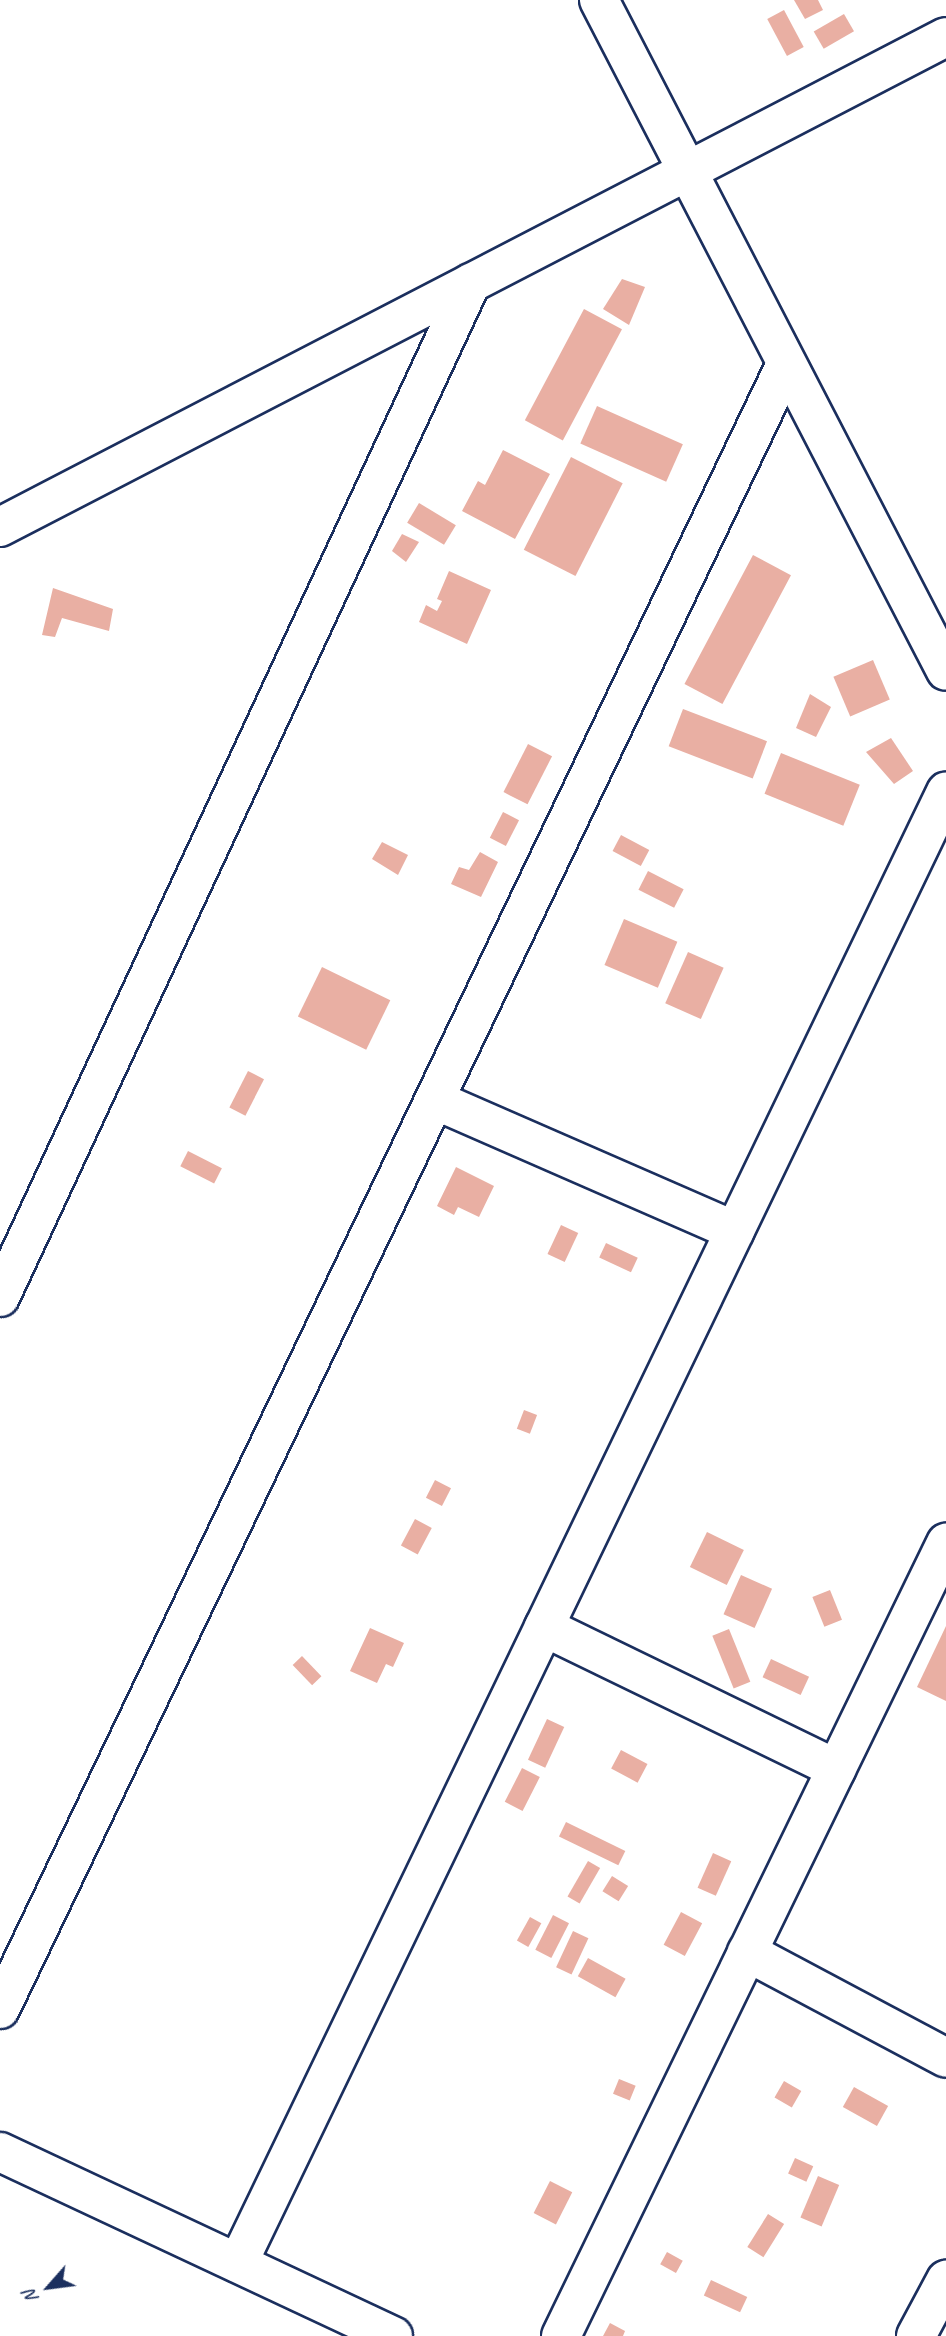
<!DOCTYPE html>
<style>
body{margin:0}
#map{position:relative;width:946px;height:2336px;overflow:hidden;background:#fff;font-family:Caveat,sans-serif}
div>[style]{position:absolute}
.building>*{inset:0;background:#e9afa3;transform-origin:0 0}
.roads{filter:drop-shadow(2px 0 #1b2f5e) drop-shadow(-2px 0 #1b2f5e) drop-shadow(0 2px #1b2f5e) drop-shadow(0 -2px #1b2f5e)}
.minor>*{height:38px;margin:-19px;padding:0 19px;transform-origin:19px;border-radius:19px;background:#fff}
span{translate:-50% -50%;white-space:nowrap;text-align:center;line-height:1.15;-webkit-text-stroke:6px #fff;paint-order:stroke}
.north{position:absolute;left:14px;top:2252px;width:70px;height:70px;-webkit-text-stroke:5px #fff;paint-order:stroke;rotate:242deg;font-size:19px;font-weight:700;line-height:28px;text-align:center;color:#1b2f5e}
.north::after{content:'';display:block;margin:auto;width:24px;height:32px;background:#1b2f5e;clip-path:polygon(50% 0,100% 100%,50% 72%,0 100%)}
</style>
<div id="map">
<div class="building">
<i style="clip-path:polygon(794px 0,818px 0,823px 10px,805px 19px)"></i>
<i style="left:784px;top:10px;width:42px;height:19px;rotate:62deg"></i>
<i style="left:844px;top:14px;width:20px;height:35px;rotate:60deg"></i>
<i style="clip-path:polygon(622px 279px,645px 287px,629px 325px,603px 309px)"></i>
<i style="left:584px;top:309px;width:43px;height:126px;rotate:28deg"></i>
<i style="left:597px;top:406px;width:94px;height:41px;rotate:24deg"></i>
<i style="clip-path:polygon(503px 450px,550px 474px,515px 539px,462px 511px,478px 481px,485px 485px)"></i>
<i style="left:571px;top:457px;width:58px;height:104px;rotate:27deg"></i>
<i style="left:419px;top:503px;width:43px;height:23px;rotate:31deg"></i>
<i style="clip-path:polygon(402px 534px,419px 542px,406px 562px,392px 551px)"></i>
<i style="left:753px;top:555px;width:43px;height:146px;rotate:28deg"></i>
<i style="clip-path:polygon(449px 571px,491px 590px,467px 644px,419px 622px,426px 605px,437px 611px,442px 601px,437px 599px)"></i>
<i style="clip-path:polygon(53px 588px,113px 609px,109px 631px,62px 618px,55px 637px,42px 635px)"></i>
<i style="left:873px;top:660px;width:43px;height:43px;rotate:67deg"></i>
<i style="clip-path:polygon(810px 694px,831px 707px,816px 737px,796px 728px)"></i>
<i style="left:683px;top:709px;width:90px;height:40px;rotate:21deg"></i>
<i style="clip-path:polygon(891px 738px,913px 771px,894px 784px,866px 752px)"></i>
<i style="left:528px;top:744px;width:27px;height:54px;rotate:27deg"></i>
<i style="left:781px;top:753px;width:85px;height:44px;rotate:22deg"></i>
<i style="left:503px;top:812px;width:18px;height:29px;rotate:27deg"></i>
<i style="left:621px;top:835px;width:32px;height:18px;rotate:28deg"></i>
<i style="clip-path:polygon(382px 842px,408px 855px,398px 875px,372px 859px)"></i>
<i style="clip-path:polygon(480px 852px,498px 862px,481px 897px,451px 884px,459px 867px,469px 870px)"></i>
<i style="left:648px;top:871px;width:40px;height:21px;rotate:27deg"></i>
<i style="left:624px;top:919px;width:58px;height:50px;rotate:23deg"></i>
<i style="left:688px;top:952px;width:39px;height:56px;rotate:24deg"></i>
<i style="left:322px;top:967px;width:76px;height:55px;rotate:26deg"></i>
<i style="left:248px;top:1071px;width:18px;height:41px;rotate:27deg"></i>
<i style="left:188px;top:1151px;width:38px;height:17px;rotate:27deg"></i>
<i style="clip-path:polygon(456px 1167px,494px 1186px,479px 1217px,458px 1207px,454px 1215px,437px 1206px)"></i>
<i style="left:561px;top:1225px;width:19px;height:32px;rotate:25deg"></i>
<i style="left:606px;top:1243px;width:35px;height:16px;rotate:25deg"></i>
<i style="left:524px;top:1410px;width:14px;height:20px;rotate:21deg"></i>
<i style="left:435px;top:1480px;width:18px;height:20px;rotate:27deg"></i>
<i style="left:415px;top:1519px;width:19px;height:30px;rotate:28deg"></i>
<i style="left:707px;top:1532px;width:41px;height:39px;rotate:26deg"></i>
<i style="left:741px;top:1575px;width:34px;height:43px;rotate:24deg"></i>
<i style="left:830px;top:1590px;width:32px;height:19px;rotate:68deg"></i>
<i style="clip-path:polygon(946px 1626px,946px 1701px,917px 1687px)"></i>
<i style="clip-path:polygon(370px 1628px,404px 1643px,393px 1667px,386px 1664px,377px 1683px,350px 1671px)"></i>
<i style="left:729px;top:1629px;width:57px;height:18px;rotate:68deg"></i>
<i style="left:302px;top:1656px;width:28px;height:13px;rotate:46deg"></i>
<i style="left:771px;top:1659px;width:42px;height:20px;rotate:25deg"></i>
<i style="left:547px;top:1719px;width:19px;height:45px;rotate:25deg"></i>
<i style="left:621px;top:1750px;width:30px;height:21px;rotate:28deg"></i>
<i style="left:522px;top:1768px;width:20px;height:38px;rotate:27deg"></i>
<i style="left:566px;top:1822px;width:66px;height:16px;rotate:26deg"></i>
<i style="left:713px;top:1853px;width:20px;height:38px;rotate:24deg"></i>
<i style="left:588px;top:1861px;width:14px;height:41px;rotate:30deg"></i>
<i style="left:612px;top:1876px;width:19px;height:18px;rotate:32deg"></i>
<i style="left:681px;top:1912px;width:24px;height:37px;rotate:28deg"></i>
<i style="left:553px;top:1915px;width:18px;height:39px;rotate:27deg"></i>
<i style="left:530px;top:1917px;width:13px;height:27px;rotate:29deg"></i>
<i style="left:573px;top:1931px;width:17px;height:40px;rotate:25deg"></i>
<i style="left:588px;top:1958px;width:43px;height:21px;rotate:29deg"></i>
<i style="left:619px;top:2079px;width:18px;height:16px;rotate:22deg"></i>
<i style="left:784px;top:2081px;width:20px;height:19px;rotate:30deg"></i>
<i style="left:854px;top:2087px;width:39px;height:23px;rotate:29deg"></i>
<i style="left:795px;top:2158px;width:20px;height:17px;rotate:24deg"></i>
<i style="left:818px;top:2176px;width:23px;height:45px;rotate:23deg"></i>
<i style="left:550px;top:2181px;width:25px;height:36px;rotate:27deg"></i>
<i style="left:768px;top:2214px;width:19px;height:39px;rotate:32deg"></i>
<i style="left:667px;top:2252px;width:18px;height:14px;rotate:29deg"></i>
<i style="left:711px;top:2280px;width:40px;height:17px;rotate:25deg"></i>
<i style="clip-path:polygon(610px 2323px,625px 2331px,623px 2336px,603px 2336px)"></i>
</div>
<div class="roads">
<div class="minor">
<i style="left:599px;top:0;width:755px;rotate:62.65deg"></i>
<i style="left:0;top:527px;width:1065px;rotate:-27.38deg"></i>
<i style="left:435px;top:1100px;width:327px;rotate:23.6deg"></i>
<i style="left:0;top:1297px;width:1118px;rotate:-65.09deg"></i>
<i style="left:544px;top:1627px;width:325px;rotate:25.9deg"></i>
<i style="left:747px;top:1952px;width:225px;rotate:28deg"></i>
<i style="left:0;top:2009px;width:1823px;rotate:-64.46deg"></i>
<i style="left:0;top:2152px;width:434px;rotate:25.1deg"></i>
<i style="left:238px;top:2263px;width:1633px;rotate:-64.3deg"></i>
<i style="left:561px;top:2336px;width:882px;rotate:-64.1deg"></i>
<i style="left:916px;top:2336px;width:64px;rotate:-61.8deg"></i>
</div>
</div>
<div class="north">N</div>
</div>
